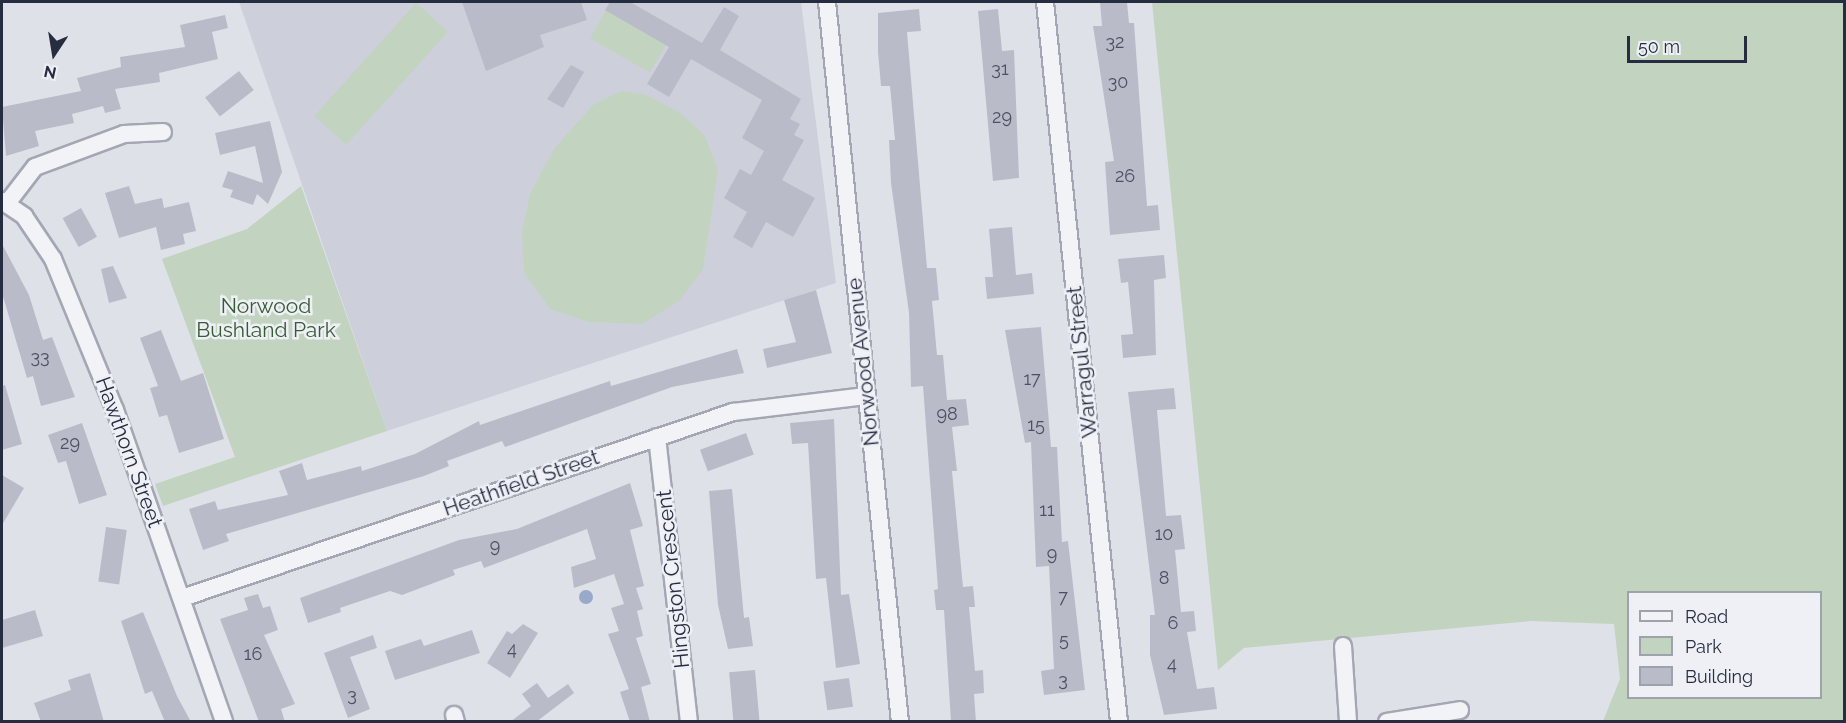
<!DOCTYPE html>
<style>
body{margin:0}
#map{position:relative;width:1846px;height:723px;overflow:hidden;background:#dfe1e9;font-family:Raleway,sans-serif}
div>[style]{position:absolute}
.built>*{inset:0;background:#cdd0db}
.green>*{inset:0;background:#c2d3c0;transform-origin:0 0}
.water>*{inset:0;background:#99a9c9}
.round{border-radius:50%}
.building>*{inset:0;background:#b9bcc8;transform-origin:0 0}
.roads{filter:drop-shadow(2px 0 #a4a7b3) drop-shadow(-2px 0 #a4a7b3) drop-shadow(0 2px #a4a7b3) drop-shadow(0 -2px #a4a7b3)}
.street>*{height:16px;margin:-8px;padding:0 8px;transform-origin:8px;border-radius:8px;background:#f2f3f7}
span{translate:-50% -50%;white-space:nowrap;text-align:center;line-height:1.15;-webkit-text-stroke:5px #eef0f6;paint-order:stroke}
.number-label{font-size:18px;color:#4c5162}
.number-label span{-webkit-text-stroke-width:0}
.park-label{font-size:21px;color:#365c34}
.street-label{font-size:21px;color:#272d40}
.frame{position:absolute;inset:0;border:3px solid #272d40;pointer-events:none}
.legend{position:absolute;left:1627px;top:591px;width:195px;height:108px;box-sizing:border-box;background:#eef0f6;border:2px solid #9ea2ad;margin:0;padding:8px 10px;list-style:none;font-size:18px;color:#272d40}
.legend li{display:flex;align-items:center;gap:12px;height:30px}
.legend b{width:30px;border:2px solid #9ea2ad}
.north{position:absolute;left:24px;top:24px;width:60px;height:60px;-webkit-text-stroke:4px #eef0f6;paint-order:stroke;rotate:192deg;font-size:16px;font-weight:700;line-height:24px;text-align:center;color:#272d40}
.north::after{content:'';display:block;margin:auto;width:21px;height:27px;background:#272d40;clip-path:polygon(50% 0,100% 100%,50% 72%,0 100%)}
.scale{position:absolute;left:1627px;top:36px;width:120px;height:27px;box-sizing:border-box;border:3px solid #272d40;border-top:0;padding-left:8px;font-size:18px;line-height:21px;white-space:nowrap;color:#272d40;-webkit-text-stroke:4px #eef0f6;paint-order:stroke}
</style>
<div id="map">
<div class="built">
<i style="clip-path:polygon(239px 2px,801px 2px,836px 283px,387px 431px)"></i>
</div>
<div class="green">
<i style="clip-path:polygon(evenodd,1152px 2px,1844px 2px,1844px 721px,1603px 721px,1620px 679px,1614px 624px,1531px 621px,1244px 648px,1218px 670px,1152px 2px,1628px 592px,1820px 592px,1820px 698px,1628px 698px,1628px 592px)"></i>
<i style="left:416px;top:3px;width:43px;height:152px;rotate:42deg"></i>
<i style="left:608px;top:7px;width:69px;height:36px;rotate:30deg"></i>
<i style="clip-path:polygon(621px 91px,646px 95px,679px 112px,704px 134px,718px 170px,703px 269px,679px 301px,642px 324px,589px 322px,550px 309px,524px 272px,522px 232px,530px 194px,554px 149px,593px 105px)"></i>
<i style="clip-path:polygon(301px 186px,387px 431px,163px 506px,155px 484px,235px 457px,162px 259px,247px 229px)"></i>
</div>
<div class="water">
<i class="round" style="left:579px;top:590px;width:14px;height:14px"></i>
</div>
<div class="building">
<i style="clip-path:polygon(462px 2px,581px 2px,587px 20px,540px 35px,544px 47px,486px 71px)"></i>
<i style="clip-path:polygon(610px 2px,630px 2px,702px 43px,724px 7px,739px 16px,720px 50px,801px 99px,790px 119px,800px 124px,794px 135px,804px 140px,782px 180px,815px 198px,793px 237px,766px 222px,752px 248px,733px 237px,747px 212px,724px 198px,740px 169px,751px 175px,764px 151px,742px 138px,762px 100px,691px 59px,669px 97px,647px 84px,669px 47px,605px 10px)"></i>
<i style="clip-path:polygon(1100px 2px,1127px 2px,1129px 23px,1134px 23px,1147px 206px,1158px 205px,1160px 230px,1110px 235px,1105px 162px,1114px 161px,1093px 26px,1102px 26px)"></i>
<i style="clip-path:polygon(919px 9px,921px 31px,907px 32px,927px 268px,936px 268px,939px 300px,932px 301px,937px 355px,943px 355px,947px 400px,966px 399px,969px 425px,952px 427px,957px 471px,952px 471px,963px 587px,973px 586px,975px 607px,969px 607px,975px 671px,983px 670px,984px 693px,974px 694px,976px 722px,951px 722px,944px 610px,936px 610px,934px 590px,938px 589px,923px 386px,911px 387px,909px 313px,891px 183px,889px 140px,895px 140px,890px 86px,881px 86px,878px 52px,878px 13px)"></i>
<i style="clip-path:polygon(998px 9px,1002px 51px,1014px 50px,1019px 178px,993px 181px,978px 11px)"></i>
<i style="clip-path:polygon(225px 15px,228px 28px,212px 32px,218px 59px,159px 73px,160px 82px,115px 89px,121px 109px,105px 113px,103px 106px,72px 114px,74px 123px,35px 131px,39px 146px,6px 156px,2px 107px,81px 91px,77px 78px,121px 67px,120px 57px,185px 47px,180px 25px)"></i>
<i style="clip-path:polygon(571px 65px,584px 72px,563px 108px,547px 99px)"></i>
<i style="left:239px;top:71px;width:24px;height:43px;rotate:52deg"></i>
<i style="clip-path:polygon(270px 121px,282px 172px,268px 204px,257px 194px,253px 205px,230px 197px,233px 190px,222px 187px,228px 171px,263px 183px,255px 146px,220px 155px,215px 133px)"></i>
<i style="clip-path:polygon(129px 186px,135px 204px,162px 198px,164px 208px,189px 202px,196px 231px,183px 234px,185px 244px,161px 250px,156px 227px,119px 238px,105px 193px)"></i>
<i style="left:81px;top:208px;width:33px;height:21px;rotate:61deg"></i>
<i style="clip-path:polygon(1012px 227px,1016px 275px,1032px 273px,1034px 294px,987px 299px,985px 277px,993px 277px,989px 229px)"></i>
<i style="clip-path:polygon(2px 244px,29px 295px,43px 340px,52px 337px,75px 397px,41px 406px,33px 376px,27px 378px,2px 293px)"></i>
<i style="clip-path:polygon(1164px 255px,1166px 278px,1154px 280px,1156px 355px,1123px 358px,1121px 335px,1133px 334px,1128px 282px,1121px 283px,1118px 259px)"></i>
<i style="clip-path:polygon(113px 266px,127px 298px,109px 303px,101px 269px)"></i>
<i style="clip-path:polygon(816px 290px,832px 353px,767px 368px,763px 349px,796px 342px,784px 300px)"></i>
<i style="clip-path:polygon(1041px 327px,1051px 447px,1057px 447px,1062px 542px,1068px 541px,1085px 690px,1044px 695px,1041px 671px,1054px 669px,1049px 566px,1036px 567px,1031px 442px,1025px 443px,1005px 330px)"></i>
<i style="clip-path:polygon(161px 330px,181px 381px,203px 373px,224px 439px,179px 453px,167px 415px,159px 417px,150px 388px,158px 386px,140px 338px)"></i>
<i style="clip-path:polygon(737px 349px,744px 373px,672px 387px,505px 447px,502px 441px,447px 461px,449px 466px,424px 476px,226px 534px,229px 541px,203px 550px,189px 509px,215px 501px,218px 510px,288px 495px,279px 471px,302px 463px,307px 480px,361px 466px,362px 471px,415px 454px,479px 421px,480px 425px,610px 381px,611px 386px)"></i>
<i style="clip-path:polygon(5px 385px,22px 444px,2px 450px,2px 386px)"></i>
<i style="clip-path:polygon(1174px 388px,1176px 409px,1157px 410px,1166px 516px,1181px 515px,1185px 549px,1175px 550px,1181px 612px,1194px 611px,1196px 631px,1187px 632px,1197px 689px,1214px 687px,1217px 709px,1164px 715px,1150px 655px,1150px 615px,1155px 615px,1128px 392px)"></i>
<i style="clip-path:polygon(834px 419px,841px 595px,849px 594px,860px 664px,836px 668px,826px 578px,816px 579px,808px 443px,792px 444px,790px 423px)"></i>
<i style="clip-path:polygon(82px 423px,107px 495px,79px 504px,66px 461px,58px 463px,48px 435px)"></i>
<i style="left:746px;top:433px;width:23px;height:49px;rotate:70deg"></i>
<i style="clip-path:polygon(2px 475px,24px 488px,2px 525px)"></i>
<i style="clip-path:polygon(630px 483px,643px 526px,630px 530px,644px 586px,636px 588px,643px 609px,637px 611px,643px 636px,636px 638px,651px 684px,641px 687px,650px 722px,630px 722px,620px 692px,629px 689px,608px 634px,619px 631px,611px 608px,624px 604px,614px 574px,574px 588px,571px 567px,596px 559px,587px 529px,484px 568px,481px 561px,453px 570px,455px 575px,402px 595px,390px 591px,340px 608px,341px 612px,308px 623px,300px 598px,459px 540px,517px 529px)"></i>
<i style="clip-path:polygon(732px 489px,744px 618px,749px 617px,753px 646px,728px 649px,718px 605px,709px 491px)"></i>
<i style="left:106px;top:527px;width:21px;height:55px;rotate:8deg"></i>
<i style="clip-path:polygon(258px 594px,263px 608px,270px 606px,278px 630px,264px 635px,295px 704px,281px 709px,285px 722px,259px 722px,220px 619px,248px 610px,244px 598px)"></i>
<i style="clip-path:polygon(35px 610px,43px 636px,2px 648px,2px 620px)"></i>
<i style="clip-path:polygon(143px 612px,177px 696px,191px 722px,165px 722px,152px 691px,145px 694px,121px 621px)"></i>
<i style="clip-path:polygon(523px 624px,538px 633px,510px 678px,487px 663px,507px 631px,512px 634px)"></i>
<i style="clip-path:polygon(472px 630px,480px 653px,395px 680px,385px 651px,421px 639px,424px 646px)"></i>
<i style="clip-path:polygon(373px 635px,377px 648px,350px 657px,370px 709px,348px 718px,324px 653px)"></i>
<i style="left:755px;top:670px;width:52px;height:26px;rotate:85deg"></i>
<i style="clip-path:polygon(90px 673px,104px 722px,41px 722px,34px 703px,71px 690px,68px 680px)"></i>
<i style="left:849px;top:678px;width:29px;height:26px;rotate:82deg"></i>
<i style="clip-path:polygon(537px 683px,548px 698px,568px 684px,574px 693px,536px 722px,510px 722px,531px 706px,522px 694px)"></i>
</div>
<div class="roads">
<div class="street">
<i style="left:827px;top:2px;width:724px;rotate:84.21deg"></i>
<i style="left:1045px;top:2px;width:724px;rotate:84.13deg"></i>
<i style="left:2px;top:201px;width:27px;rotate:34deg"></i>
<i style="left:24px;top:216px;width:52px;rotate:56deg"></i>
<i style="left:53px;top:259px;width:163px;rotate:67.7deg"></i>
<i style="left:115px;top:410px;width:330px;rotate:70.7deg"></i>
<i style="left:8px;top:202px;width:44px;rotate:-52.4deg"></i>
<i style="left:35px;top:167px;width:95px;rotate:-20.3deg"></i>
<i style="left:124px;top:134px;width:39px;rotate:-3deg"></i>
<i style="left:657px;top:437px;width:287px;rotate:83.6deg"></i>
<i style="left:182px;top:598px;width:582px;rotate:-18.65deg"></i>
<i style="left:733px;top:412px;width:134px;rotate:-6.9deg"></i>
<i style="left:1343px;top:646px;width:76px;rotate:86.2deg"></i>
<i style="left:454px;top:715px;width:7px;rotate:74deg"></i>
<i style="left:1387px;top:722px;width:74px;rotate:-9.3deg"></i>
</div>
</div>
<div class="number-label">
<span style="left:1115px;top:42px">32</span>
<span style="left:1000px;top:69px">31</span>
<span style="left:1118px;top:82px">30</span>
<span style="left:1002px;top:117px">29</span>
<span style="left:1125px;top:176px">26</span>
<span style="left:40px;top:357px">33</span>
<span style="left:1032px;top:379px">17</span>
<span style="left:947px;top:414px">98</span>
<span style="left:1036px;top:425px">15</span>
<span style="left:70px;top:443px">29</span>
<span style="left:1047px;top:510px">11</span>
<span style="left:1164px;top:534px">10</span>
<span style="left:495px;top:546px">9</span>
<span style="left:1052px;top:554px">9</span>
<span style="left:1164px;top:578px">8</span>
<span style="left:1063px;top:597px">7</span>
<span style="left:1173px;top:623px">6</span>
<span style="left:1064px;top:640px">5</span>
<span style="left:512px;top:649px">4</span>
<span style="left:253px;top:654px">16</span>
<span style="left:1172px;top:664px">4</span>
<span style="left:1063px;top:680px">3</span>
<span style="left:352px;top:695px">3</span>
</div>
<div class="park-label">
<span style="left:266px;top:318px">Norwood<br>Bushland Park</span>
</div>
<div class="street-label">
<span style="left:863px;top:362px;rotate:-96deg">Norwood Avenue</span>
<span style="left:1082px;top:362px;rotate:-96deg">Warragul Street</span>
<span style="left:129px;top:452px;rotate:70deg">Hawthorn Street</span>
<span style="left:521px;top:483px;rotate:-19deg">Heathfield Street</span>
<span style="left:673px;top:579px;rotate:-96deg">Hingston Crescent</span>
</div>
<div class="frame"></div>
<ul class="legend">
<li><b style="height:8px;background:#f2f3f7"></b>Road</li>
<li><b style="height:16px;background:#c2d3c0"></b>Park</li>
<li><b style="height:16px;background:#b9bcc8"></b>Building</li>
</ul>
<div class="north">N</div>
<div class="scale">50 m</div>
</div>
